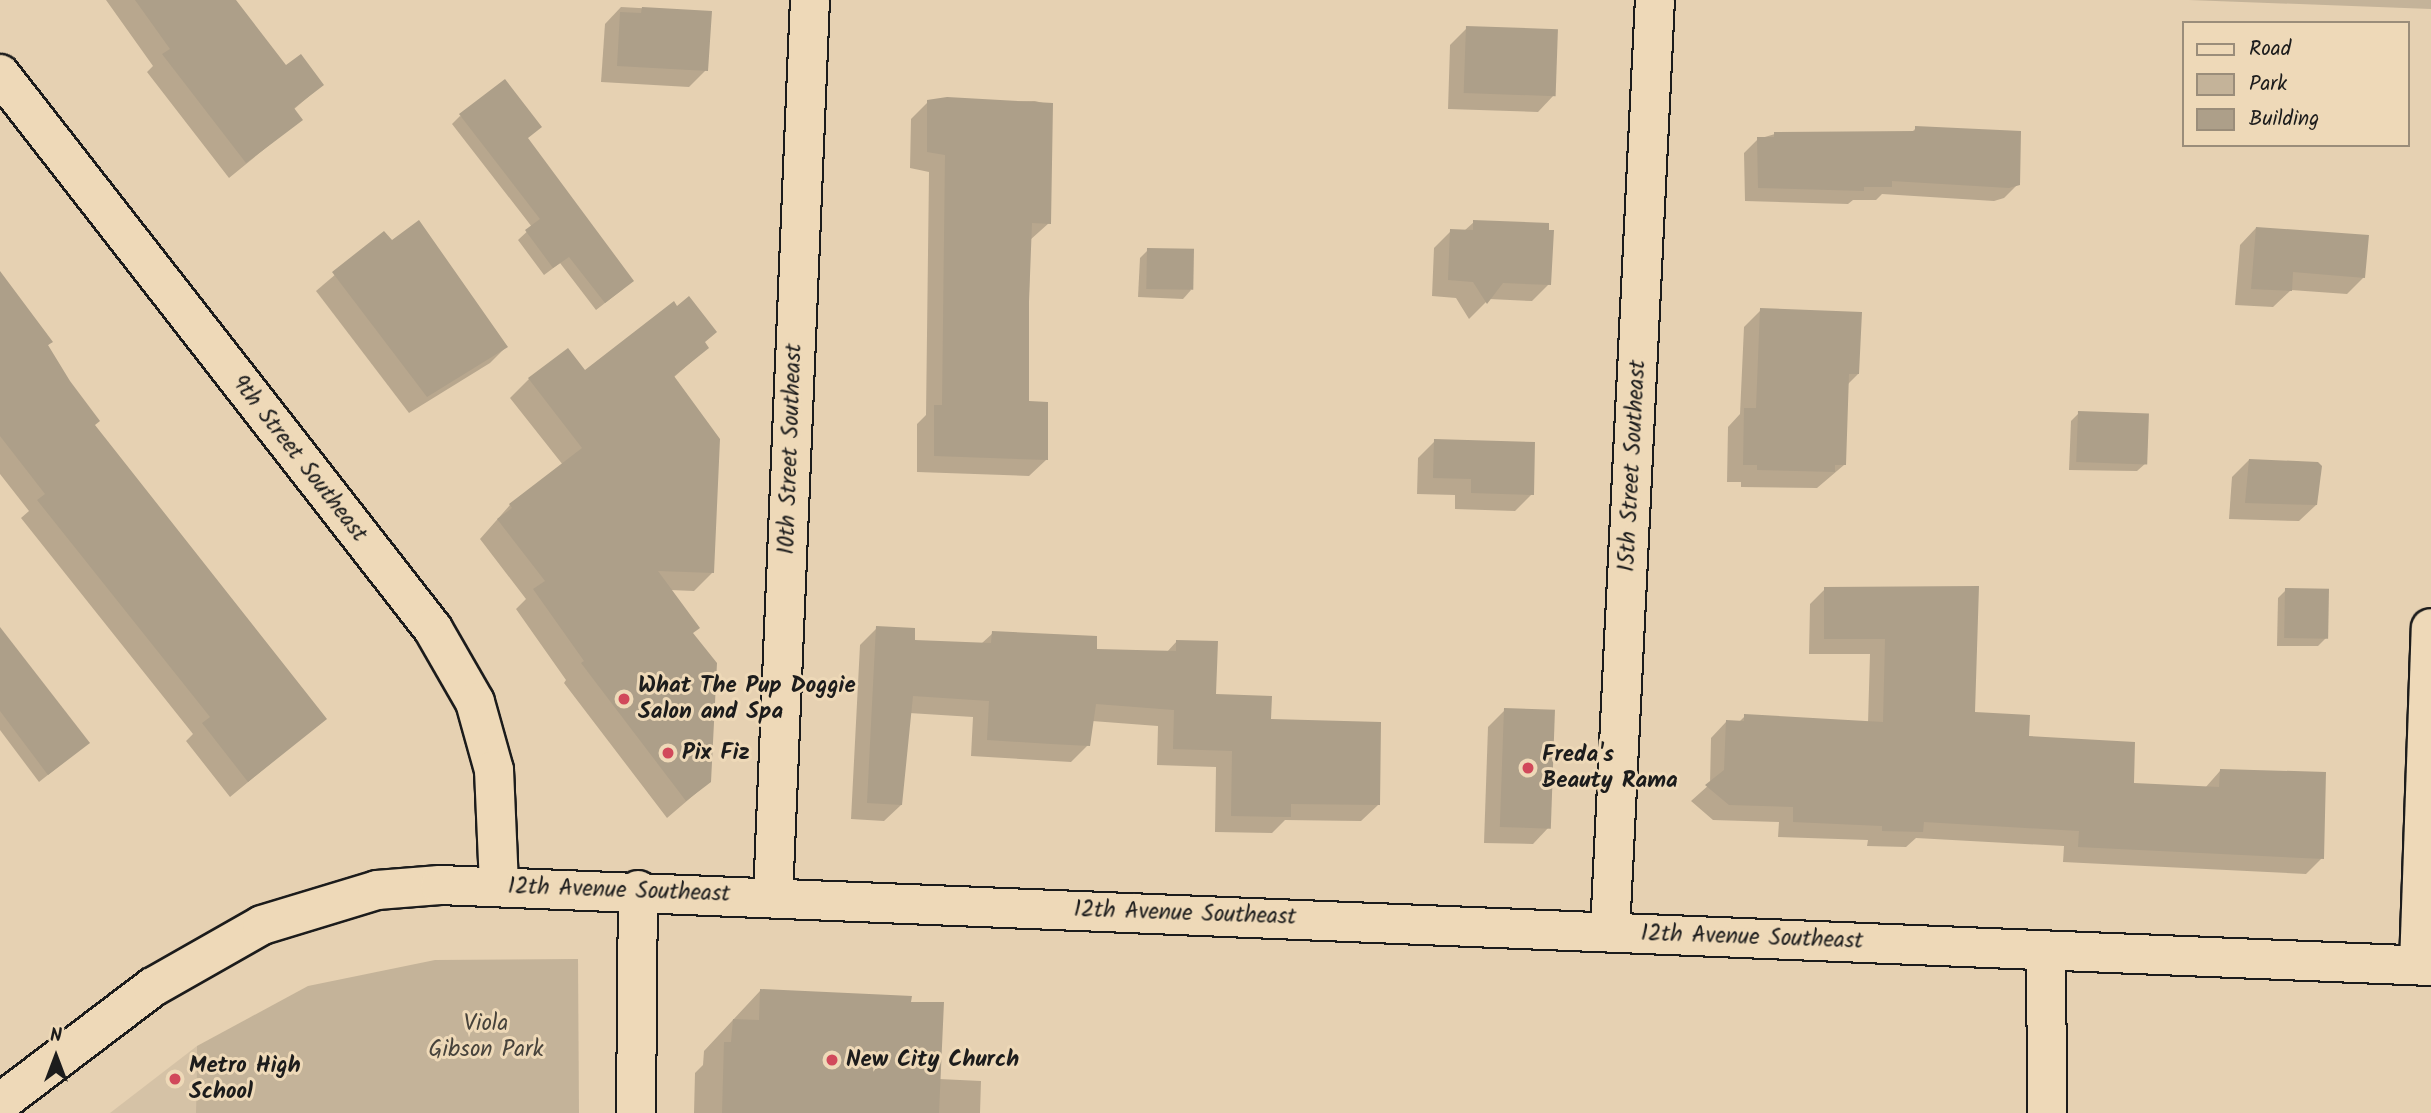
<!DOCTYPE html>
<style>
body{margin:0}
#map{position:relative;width:2431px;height:1113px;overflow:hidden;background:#e6d1b2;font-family:Kalam,sans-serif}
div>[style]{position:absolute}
.built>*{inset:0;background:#d5c2a6}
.green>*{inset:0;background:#c4b399}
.shadow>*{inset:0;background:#0003}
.building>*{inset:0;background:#ad9f89;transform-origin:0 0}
.roads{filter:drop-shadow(2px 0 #1c1c1c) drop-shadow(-2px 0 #1c1c1c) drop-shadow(0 2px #1c1c1c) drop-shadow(0 -2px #1c1c1c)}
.minor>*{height:38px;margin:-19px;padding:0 19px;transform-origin:19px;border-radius:19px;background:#eed9b8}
.major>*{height:38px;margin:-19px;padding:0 19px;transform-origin:19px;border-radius:19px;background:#eed9b8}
.dots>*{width:19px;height:19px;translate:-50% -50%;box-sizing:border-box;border:4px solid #eed9b8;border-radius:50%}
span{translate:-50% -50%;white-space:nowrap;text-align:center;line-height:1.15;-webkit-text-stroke:6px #eed9b8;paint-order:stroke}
.street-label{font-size:23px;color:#1c1c1c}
.poi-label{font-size:23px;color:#1c1c1c;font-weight:700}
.left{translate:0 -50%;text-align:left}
.park-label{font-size:23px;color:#46423b}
.legend{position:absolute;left:2182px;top:21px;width:228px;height:126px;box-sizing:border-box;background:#eed9b8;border:2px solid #9a8d7a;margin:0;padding:9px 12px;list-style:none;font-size:21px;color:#1c1c1c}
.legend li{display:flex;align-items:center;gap:14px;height:35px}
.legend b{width:35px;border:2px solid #9a8d7a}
.north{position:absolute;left:21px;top:1022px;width:70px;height:70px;-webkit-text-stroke:5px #eed9b8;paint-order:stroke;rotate:0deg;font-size:19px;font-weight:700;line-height:28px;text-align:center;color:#1c1c1c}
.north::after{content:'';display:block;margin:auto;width:24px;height:32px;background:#1c1c1c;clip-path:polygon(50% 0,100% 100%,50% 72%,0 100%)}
</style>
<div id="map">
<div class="built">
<i style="clip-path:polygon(197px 1046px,196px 1113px,110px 1113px)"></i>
</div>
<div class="green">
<i style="clip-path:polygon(2189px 0,2431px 0,2431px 9px)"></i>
<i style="clip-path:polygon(578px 959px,579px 1113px,196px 1113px,197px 1046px,308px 986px,435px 960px)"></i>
</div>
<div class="shadow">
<i style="clip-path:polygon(106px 0,222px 0,285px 68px,322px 85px,293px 110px,301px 119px,229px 178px,147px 72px,153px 66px)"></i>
<i style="clip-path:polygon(621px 7px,710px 12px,706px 70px,689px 87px,601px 82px,605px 24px)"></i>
<i style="clip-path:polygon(1467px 28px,1554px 95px,1538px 112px,1448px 109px,1450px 45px)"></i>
<i style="clip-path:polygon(1035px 101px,1051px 105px,1049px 223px,1030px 240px,1027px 403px,1046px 460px,1029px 476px,917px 472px,917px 424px,926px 415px,929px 172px,910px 168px,911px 119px,928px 102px)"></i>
<i style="clip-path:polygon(460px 116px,526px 139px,623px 289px,596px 310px,560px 263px,544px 275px,518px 240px,532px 227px,452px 124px)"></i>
<i style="clip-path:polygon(1916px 128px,2018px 184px,2004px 198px,1994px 201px,1882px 194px,1876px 200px,1853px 200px,1848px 204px,1745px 201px,1744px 153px,1758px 139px,1775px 134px,1911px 133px)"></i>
<i style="clip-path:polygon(1474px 222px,1549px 284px,1532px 301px,1489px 299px,1469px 319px,1456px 298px,1432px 296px,1434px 248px,1451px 231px,1464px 231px)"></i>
<i style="clip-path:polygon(2256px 228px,2364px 277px,2347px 294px,2291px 290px,2273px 307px,2235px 305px,2240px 245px)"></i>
<i style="clip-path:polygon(384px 233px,506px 347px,490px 363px,409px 413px,316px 291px)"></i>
<i style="clip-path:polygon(1148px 250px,1191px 290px,1183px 299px,1138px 297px,1140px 258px)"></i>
<i style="clip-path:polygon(0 306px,51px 342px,47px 346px,94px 426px,324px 719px,230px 797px,186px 741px,193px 734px,21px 518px,29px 511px,0 474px)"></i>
<i style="clip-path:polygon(1761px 310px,1858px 374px,1847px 385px,1844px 465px,1817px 488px,1741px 487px,1741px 482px,1727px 482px,1728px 427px,1740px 414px,1744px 327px)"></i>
<i style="clip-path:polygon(703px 343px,707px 348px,673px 378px,712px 573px,694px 591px,670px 590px,691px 633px,709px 782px,667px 818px,564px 683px,566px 680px,516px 609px,526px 599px,480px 539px,510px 505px,563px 465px,510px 398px,529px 379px,567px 351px,584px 373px)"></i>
<i style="clip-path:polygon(2079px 413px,2146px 463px,2137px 471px,2069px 470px,2071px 421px)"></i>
<i style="clip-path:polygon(1435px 441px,1532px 494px,1515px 511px,1455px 509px,1455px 495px,1417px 494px,1418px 458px)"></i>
<i style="clip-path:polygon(2249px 460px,2316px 505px,2299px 521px,2229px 519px,2232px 477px)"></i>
<i style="clip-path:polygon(1977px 588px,1973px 714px,2132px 785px,2205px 788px,2220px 771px,2322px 858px,2306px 874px,2063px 862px,2064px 846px,1916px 838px,1906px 847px,1867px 846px,1868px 840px,1778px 837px,1779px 822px,1713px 820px,1691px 801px,1710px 784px,1711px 738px,1726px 722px,1738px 723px,1745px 716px,1868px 723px,1870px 654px,1809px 654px,1810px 604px,1825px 589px)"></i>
<i style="clip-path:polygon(2286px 590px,2326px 638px,2318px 646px,2277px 646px,2278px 598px)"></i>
<i style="clip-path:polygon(877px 628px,913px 642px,981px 644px,993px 633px,1095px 651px,1166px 653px,1177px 641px,1215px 696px,1269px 721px,1378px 805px,1361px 821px,1285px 820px,1272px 833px,1215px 832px,1216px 767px,1157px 765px,1158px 726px,1092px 721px,1088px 745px,1071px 762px,971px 756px,973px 717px,909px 713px,901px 805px,884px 821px,851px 819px,860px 645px)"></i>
<i style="clip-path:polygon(0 630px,88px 743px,39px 782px,0 730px)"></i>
<i style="clip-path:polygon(1505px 710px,1549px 827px,1533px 844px,1484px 843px,1488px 727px)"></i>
<i style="clip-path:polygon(760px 991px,909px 1003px,939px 1079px,981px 1081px,980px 1113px,694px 1113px,695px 1073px,703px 1065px,704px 1051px)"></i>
</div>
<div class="building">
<i style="clip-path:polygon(135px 0,236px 0,286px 65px,301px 54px,324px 85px,294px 108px,303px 120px,246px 163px,162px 54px,170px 49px)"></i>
<i style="clip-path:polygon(642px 7px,712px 11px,708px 71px,617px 66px,620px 12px,641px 13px)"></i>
<i style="left:1466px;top:26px;width:92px;height:67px;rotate:2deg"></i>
<i style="clip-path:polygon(505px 79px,542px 127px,528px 138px,634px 281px,605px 303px,569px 257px,553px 268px,525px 230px,540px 219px,459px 114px)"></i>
<i style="clip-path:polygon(947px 97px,1053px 103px,1051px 224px,1032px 223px,1029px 302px,1029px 401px,1048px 402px,1048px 460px,934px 456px,934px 405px,942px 405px,945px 155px,927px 152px,927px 100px)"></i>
<i style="clip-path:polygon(1915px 126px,2021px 131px,2020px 185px,2009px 188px,1892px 181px,1892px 187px,1864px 187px,1864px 191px,1758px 188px,1757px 137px,1774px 137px,1774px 132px,1915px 131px)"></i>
<i style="clip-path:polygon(419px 220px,508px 347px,427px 397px,332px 272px,384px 231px,392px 240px)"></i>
<i style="clip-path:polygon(1473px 220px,1549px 223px,1549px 230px,1554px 230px,1551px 285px,1503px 283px,1487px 304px,1473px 282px,1448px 280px,1450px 229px,1473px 230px)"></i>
<i style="clip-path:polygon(2256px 227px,2369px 235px,2365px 278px,2293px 272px,2292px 291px,2251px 289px)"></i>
<i style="left:1147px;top:248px;width:47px;height:41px;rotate:1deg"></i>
<i style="clip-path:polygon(0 271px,53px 342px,48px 345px,70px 381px,100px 421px,95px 425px,327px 719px,248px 782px,202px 723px,210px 717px,37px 500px,45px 494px,0 436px)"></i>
<i style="clip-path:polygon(689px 296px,717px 332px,705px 342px,709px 348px,674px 376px,720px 439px,714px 573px,658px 571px,700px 628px,693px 633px,717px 663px,711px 782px,686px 801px,581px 663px,584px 661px,533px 589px,545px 581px,497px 519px,512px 508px,509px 504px,582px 448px,528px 378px,568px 348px,585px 370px,674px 301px,677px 306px)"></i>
<i style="clip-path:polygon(1760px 308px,1862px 312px,1859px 374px,1849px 374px,1846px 465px,1835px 465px,1835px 472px,1757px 470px,1757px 465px,1743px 465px,1744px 408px,1756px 408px)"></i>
<i style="left:2078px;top:411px;width:71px;height:51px;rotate:2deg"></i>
<i style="clip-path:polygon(1434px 439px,1535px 442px,1534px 495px,1471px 493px,1471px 479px,1433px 478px)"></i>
<i style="clip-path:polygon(2249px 459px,2318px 462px,2322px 466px,2317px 505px,2245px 503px)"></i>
<i style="clip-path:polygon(1979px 586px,1975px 712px,2030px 715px,2029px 736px,2135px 742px,2134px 783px,2219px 787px,2220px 769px,2326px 772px,2324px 859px,2078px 847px,2079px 831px,1924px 822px,1923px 832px,1882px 831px,1882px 826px,1793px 822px,1793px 807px,1729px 805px,1705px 785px,1724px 770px,1726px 720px,1744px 721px,1744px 714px,1883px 722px,1885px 639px,1824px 639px,1824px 587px)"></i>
<i style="left:2285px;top:588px;width:44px;height:50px;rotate:1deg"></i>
<i style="clip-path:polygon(876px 626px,915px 628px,915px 640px,991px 643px,992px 631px,1097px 636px,1097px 649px,1176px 651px,1176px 640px,1218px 641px,1216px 694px,1272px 696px,1271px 719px,1381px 722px,1380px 805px,1291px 804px,1291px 817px,1231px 816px,1232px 751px,1173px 749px,1174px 710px,1096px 704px,1090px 746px,1051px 744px,987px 740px,989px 701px,913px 696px,902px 805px,867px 803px)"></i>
<i style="clip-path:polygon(0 627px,90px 743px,48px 775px,0 711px)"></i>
<i style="left:1504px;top:708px;width:51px;height:119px;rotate:2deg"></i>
<i style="clip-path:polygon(760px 989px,912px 996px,911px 1002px,944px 1002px,939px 1113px,722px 1113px,724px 1042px,731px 1042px,733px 1019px,759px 1020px)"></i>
</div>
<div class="roads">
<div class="minor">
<i style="left:0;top:74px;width:704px;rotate:52.04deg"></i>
<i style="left:433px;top:629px;width:84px;rotate:60.1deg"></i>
<i style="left:475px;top:702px;width:71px;rotate:74.4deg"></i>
<i style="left:494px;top:770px;width:116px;rotate:87.5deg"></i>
<i style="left:773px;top:897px;width:898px;rotate:-87.64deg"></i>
<i style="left:1610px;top:932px;width:933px;rotate:-87.24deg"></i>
<i style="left:2046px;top:951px;width:162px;rotate:89.6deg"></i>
<i style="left:2419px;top:965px;width:337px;rotate:-88deg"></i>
<i style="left:636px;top:1113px;width:223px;rotate:-89.5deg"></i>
</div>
<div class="major">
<i style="left:0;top:1103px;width:192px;rotate:-37.2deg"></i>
<i style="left:153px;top:987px;width:125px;rotate:-29.6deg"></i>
<i style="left:262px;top:925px;width:120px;rotate:-16.9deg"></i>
<i style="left:377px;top:890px;width:63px;rotate:-4.5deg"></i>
<i style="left:440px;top:885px;width:1993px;rotate:2.33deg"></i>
</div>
</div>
<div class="dots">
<i style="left:624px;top:699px;background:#d1495b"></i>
<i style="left:668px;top:753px;background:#d1495b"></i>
<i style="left:1528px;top:768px;background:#d1495b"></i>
<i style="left:832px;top:1060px;background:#d1495b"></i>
<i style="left:175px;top:1079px;background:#d1495b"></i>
</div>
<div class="street-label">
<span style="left:791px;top:449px;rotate:-88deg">10th Street Southeast</span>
<span style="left:299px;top:459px;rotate:52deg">9th Street Southeast</span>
<span style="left:1633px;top:466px;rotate:-87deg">15th Street Southeast</span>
<span style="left:619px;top:891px;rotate:2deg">12th Avenue Southeast</span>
<span style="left:1185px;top:914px;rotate:2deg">12th Avenue Southeast</span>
<span style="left:1752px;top:938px;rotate:2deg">12th Avenue Southeast</span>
</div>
<div class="poi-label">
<span class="left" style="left:638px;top:699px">What The Pup Doggie<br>Salon and Spa</span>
<span class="left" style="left:682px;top:753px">Pix Fiz</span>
<span class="left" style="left:1542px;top:768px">Freda's<br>Beauty Rama</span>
<span class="left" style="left:846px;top:1060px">New City Church</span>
<span class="left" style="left:189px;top:1079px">Metro High<br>School</span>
</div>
<div class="park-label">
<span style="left:486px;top:1037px">Viola<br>Gibson Park</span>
</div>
<ul class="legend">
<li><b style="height:9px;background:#eed9b8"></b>Road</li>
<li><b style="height:19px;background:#c4b399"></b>Park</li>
<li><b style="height:19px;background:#ad9f89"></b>Building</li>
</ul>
<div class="north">N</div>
</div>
